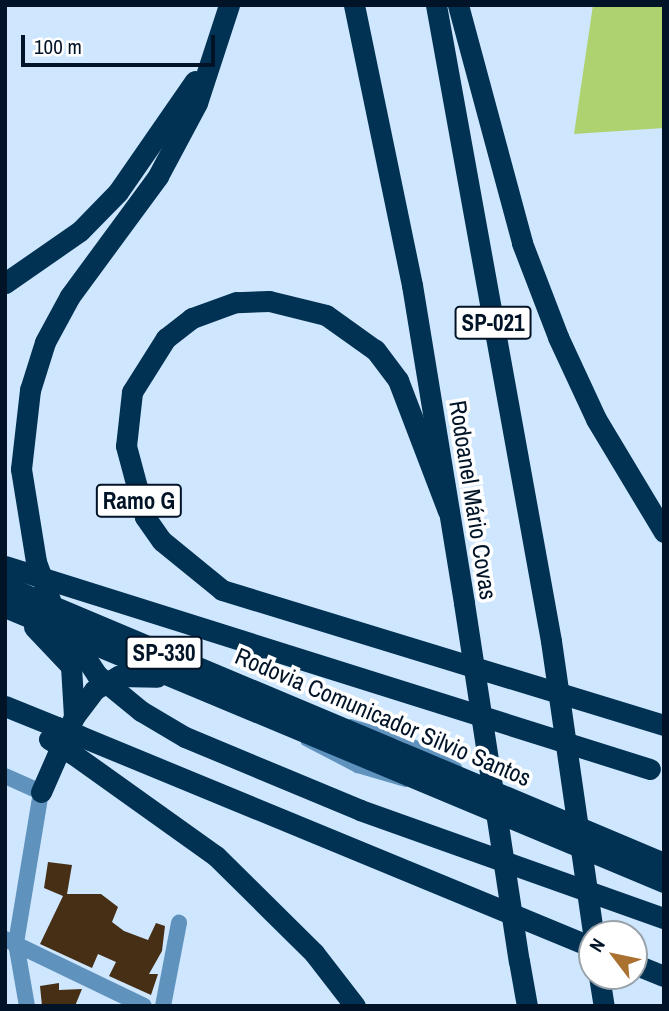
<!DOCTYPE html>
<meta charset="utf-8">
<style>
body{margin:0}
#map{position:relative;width:669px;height:1011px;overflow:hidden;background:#cee7fe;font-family:"Archivo Narrow",sans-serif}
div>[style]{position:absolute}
.green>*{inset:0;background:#afd271}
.building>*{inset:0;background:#472f15}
.lane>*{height:8px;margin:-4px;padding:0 4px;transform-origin:4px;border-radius:4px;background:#6092be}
.street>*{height:16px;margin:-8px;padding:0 8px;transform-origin:8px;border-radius:8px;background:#6092be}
.highway>*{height:21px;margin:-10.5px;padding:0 10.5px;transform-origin:10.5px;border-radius:10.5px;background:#023253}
.highway-bridge>*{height:21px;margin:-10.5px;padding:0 10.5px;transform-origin:10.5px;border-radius:10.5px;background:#023253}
span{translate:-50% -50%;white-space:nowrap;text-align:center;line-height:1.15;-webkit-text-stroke:7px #fff;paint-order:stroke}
.shield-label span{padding:2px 5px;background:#fff;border:2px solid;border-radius:5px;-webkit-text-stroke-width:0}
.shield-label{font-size:23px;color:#001327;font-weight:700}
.street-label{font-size:24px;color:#001327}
.frame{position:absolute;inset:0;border:7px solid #001327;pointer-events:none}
.north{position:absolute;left:578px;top:920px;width:70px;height:70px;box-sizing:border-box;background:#fff;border:2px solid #99a1a9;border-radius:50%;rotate:302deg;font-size:19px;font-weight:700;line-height:28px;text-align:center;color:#001327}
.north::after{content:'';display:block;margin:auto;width:24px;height:32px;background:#ab7131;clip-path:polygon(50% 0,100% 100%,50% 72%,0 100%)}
.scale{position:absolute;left:21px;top:35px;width:194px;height:32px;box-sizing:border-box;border:4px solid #001327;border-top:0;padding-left:9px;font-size:21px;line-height:24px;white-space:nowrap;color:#001327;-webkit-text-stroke:5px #fff;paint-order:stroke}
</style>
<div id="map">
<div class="green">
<i style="clip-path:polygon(593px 5px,664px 5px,664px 128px,574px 134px)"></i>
</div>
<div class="building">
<i style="clip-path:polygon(48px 862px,72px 865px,67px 894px,101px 894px,118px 907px,112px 922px,124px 931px,148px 940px,156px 923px,165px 926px,162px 951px,149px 974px,158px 974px,151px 995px,109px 976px,116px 962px,98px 954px,92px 968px,40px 944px,63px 896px,44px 888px)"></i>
<i style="clip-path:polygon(59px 983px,59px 990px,82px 989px,75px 1006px,42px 1006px,40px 986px)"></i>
</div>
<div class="lane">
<i style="left:351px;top:723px;width:55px;rotate:15.8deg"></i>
<i style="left:404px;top:738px;width:61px;rotate:28.2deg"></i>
<i style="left:305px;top:742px;width:59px;rotate:27.4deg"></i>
<i style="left:357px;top:769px;width:50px;rotate:16.3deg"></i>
</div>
<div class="street">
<i style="left:5px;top:776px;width:39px;rotate:24deg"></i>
<i style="left:41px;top:792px;width:153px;rotate:99.4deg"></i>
<i style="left:16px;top:943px;width:64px;rotate:80.1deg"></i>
<i style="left:5px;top:939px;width:154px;rotate:25.7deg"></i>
<i style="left:163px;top:1006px;width:85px;rotate:-79.1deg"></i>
</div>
<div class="highway">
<i style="left:354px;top:5px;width:286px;rotate:78.3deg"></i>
<i style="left:412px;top:285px;width:322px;rotate:80.7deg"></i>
<i style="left:436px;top:5px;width:646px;rotate:79.75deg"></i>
<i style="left:458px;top:5px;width:246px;rotate:74.9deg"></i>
<i style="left:522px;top:243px;width:101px;rotate:69deg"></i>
<i style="left:558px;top:337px;width:90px;rotate:65.1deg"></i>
<i style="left:596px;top:419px;width:132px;rotate:59deg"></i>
<i style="left:5px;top:283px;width:91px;rotate:-34.7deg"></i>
<i style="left:80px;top:231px;width:54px;rotate:-45.7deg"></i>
<i style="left:118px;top:192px;width:135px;rotate:-55.3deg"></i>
<i style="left:21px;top:469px;width:80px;rotate:-83.5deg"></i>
<i style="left:30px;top:390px;width:50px;rotate:-72.6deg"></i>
<i style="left:45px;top:342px;width:52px;rotate:-61.5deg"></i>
<i style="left:70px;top:296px;width:149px;rotate:-53.7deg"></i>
<i style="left:158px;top:176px;width:83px;rotate:-61.9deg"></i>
<i style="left:197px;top:103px;width:103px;rotate:-71.9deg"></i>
<i style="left:448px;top:511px;width:140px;rotate:-110.9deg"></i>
<i style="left:398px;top:380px;width:38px;rotate:-127deg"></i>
<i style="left:375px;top:350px;width:60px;rotate:-144.5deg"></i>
<i style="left:326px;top:315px;width:59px;rotate:-166.2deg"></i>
<i style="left:269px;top:301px;width:33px;rotate:178deg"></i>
<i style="left:236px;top:302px;width:47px;rotate:160deg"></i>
<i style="left:192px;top:318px;width:33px;rotate:142deg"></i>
<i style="left:166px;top:338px;width:64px;rotate:122.2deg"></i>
<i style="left:132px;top:392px;width:54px;rotate:96.3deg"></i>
<i style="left:126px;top:446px;width:73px;rotate:75deg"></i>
<i style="left:145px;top:517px;width:29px;rotate:55deg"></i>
<i style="left:162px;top:541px;width:77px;rotate:39.2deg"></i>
<i style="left:222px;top:590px;width:462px;rotate:17deg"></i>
<i style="left:5px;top:566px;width:676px;rotate:17.47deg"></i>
<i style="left:5px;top:586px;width:715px;rotate:22.8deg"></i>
<i style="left:5px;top:607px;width:714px;rotate:22.65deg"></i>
<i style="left:34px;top:627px;width:54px;rotate:46.5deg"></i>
<i style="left:71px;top:666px;width:51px;rotate:86.6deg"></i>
<i style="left:5px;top:706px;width:56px;rotate:22deg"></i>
<i style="left:141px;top:711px;width:51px;rotate:30.6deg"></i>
<i style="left:185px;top:737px;width:190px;rotate:22.6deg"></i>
<i style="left:360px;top:810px;width:323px;rotate:19.6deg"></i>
<i style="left:80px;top:736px;width:554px;rotate:22.4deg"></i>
<i style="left:73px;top:754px;width:176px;rotate:35.5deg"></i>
<i style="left:216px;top:856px;width:138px;rotate:44.7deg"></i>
<i style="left:314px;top:953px;width:67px;rotate:52.3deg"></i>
<i style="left:41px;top:792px;width:82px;rotate:-66.3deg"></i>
<i style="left:74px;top:717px;width:34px;rotate:-53deg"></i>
<i style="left:94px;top:690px;width:28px;rotate:-30deg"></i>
<i style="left:118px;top:676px;width:39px;rotate:1deg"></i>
<i style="left:519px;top:961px;width:46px;rotate:79.9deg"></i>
<i style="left:634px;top:964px;width:32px;rotate:22deg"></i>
<i style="left:599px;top:976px;width:30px;rotate:81deg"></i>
</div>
<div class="highway-bridge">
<i style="left:21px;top:469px;width:94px;rotate:80.8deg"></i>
<i style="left:36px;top:562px;width:49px;rotate:69.7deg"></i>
<i style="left:53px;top:608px;width:80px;rotate:56.7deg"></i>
<i style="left:97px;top:675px;width:57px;rotate:39.3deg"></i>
<i style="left:464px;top:603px;width:362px;rotate:81.3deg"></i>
<i style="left:551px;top:641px;width:296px;rotate:81.8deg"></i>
<i style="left:57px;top:727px;width:25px;rotate:21deg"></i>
<i style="left:49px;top:739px;width:28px;rotate:32deg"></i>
</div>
<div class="shield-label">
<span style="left:493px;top:323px">SP-021</span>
<span style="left:139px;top:501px">Ramo G</span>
<span style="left:164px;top:653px">SP-330</span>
</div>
<div class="street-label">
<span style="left:473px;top:500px;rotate:81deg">Rodoanel Mário Covas</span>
<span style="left:383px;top:717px;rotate:23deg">Rodovia Comunicador Silvio Santos</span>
</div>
<div class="frame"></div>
<div class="north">N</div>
<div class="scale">100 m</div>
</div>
